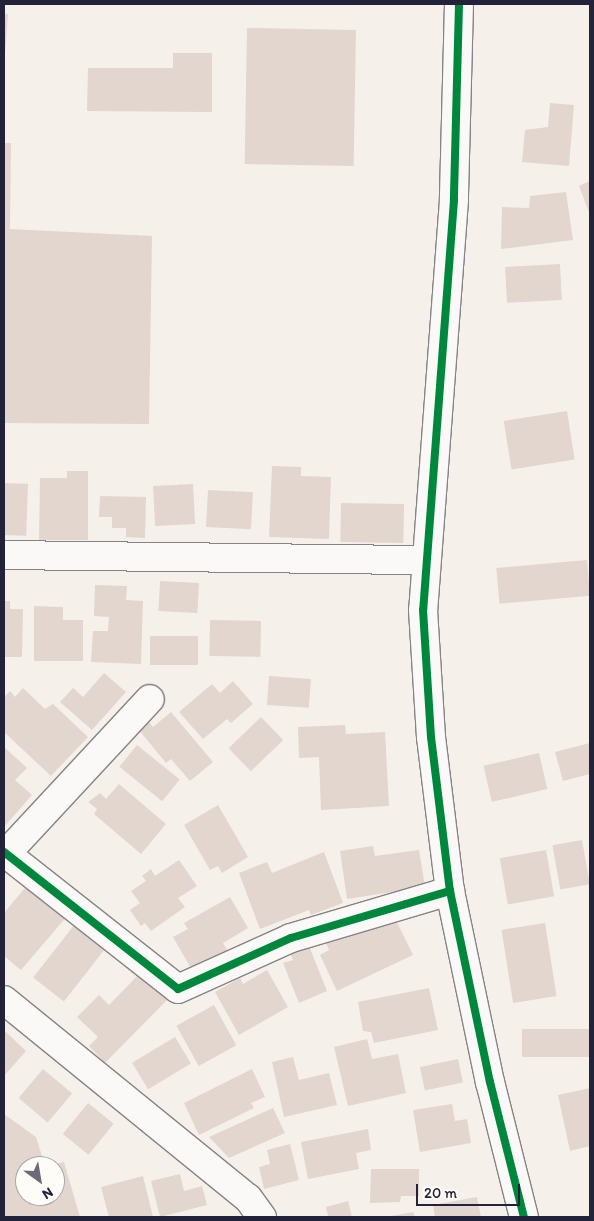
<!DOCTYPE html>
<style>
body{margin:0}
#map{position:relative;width:594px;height:1221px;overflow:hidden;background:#f6f0eb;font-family:Itim,sans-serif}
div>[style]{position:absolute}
.building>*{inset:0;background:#e2d6cf;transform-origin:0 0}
.roads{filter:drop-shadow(1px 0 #868386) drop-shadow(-1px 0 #868386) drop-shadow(0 1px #868386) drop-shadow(0 -1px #868386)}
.street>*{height:28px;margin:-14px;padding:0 14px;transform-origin:14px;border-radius:14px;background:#faf9f7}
.secondary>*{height:28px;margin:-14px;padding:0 14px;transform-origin:14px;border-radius:14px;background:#faf9f7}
.cycleway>*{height:8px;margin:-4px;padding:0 4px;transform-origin:4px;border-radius:4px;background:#00873e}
span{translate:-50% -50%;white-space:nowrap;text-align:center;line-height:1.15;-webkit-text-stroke:5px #fdfcf7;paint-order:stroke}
.frame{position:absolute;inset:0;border:5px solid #22223b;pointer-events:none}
.north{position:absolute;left:15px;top:1156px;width:50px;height:50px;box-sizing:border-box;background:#fdfcf7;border:1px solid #a5a5ac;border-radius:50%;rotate:148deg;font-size:14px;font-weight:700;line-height:20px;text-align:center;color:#22223b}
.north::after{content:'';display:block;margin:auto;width:18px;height:22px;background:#6c6a79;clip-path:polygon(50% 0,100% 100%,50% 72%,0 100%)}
.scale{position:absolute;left:416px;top:1184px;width:104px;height:22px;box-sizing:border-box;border:2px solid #22223b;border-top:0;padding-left:6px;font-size:15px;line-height:18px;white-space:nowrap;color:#22223b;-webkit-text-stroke:4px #fdfcf7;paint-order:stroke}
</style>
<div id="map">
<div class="building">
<i style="clip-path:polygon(4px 14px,8px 14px,5px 54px,4px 54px)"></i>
<i style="left:247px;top:28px;width:109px;height:136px;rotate:1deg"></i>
<i style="clip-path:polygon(173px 53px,212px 53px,212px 112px,87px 111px,88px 68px,173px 68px)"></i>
<i style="clip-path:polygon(550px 103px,574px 105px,569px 166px,522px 162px,525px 130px,548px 127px)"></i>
<i style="clip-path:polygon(4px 143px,11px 143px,10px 229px,152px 236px,149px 424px,4px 423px)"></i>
<i style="clip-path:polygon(590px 181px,590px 215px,579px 186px)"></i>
<i style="clip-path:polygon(566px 192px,573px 240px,501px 249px,502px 207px,529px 208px,530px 196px)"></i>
<i style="left:560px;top:264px;width:36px;height:55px;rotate:87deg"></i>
<i style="left:567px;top:411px;width:49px;height:64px;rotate:81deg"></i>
<i style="clip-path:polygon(272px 466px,301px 467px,301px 476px,331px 477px,329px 539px,269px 537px)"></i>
<i style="clip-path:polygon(67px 471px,88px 471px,88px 540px,39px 540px,40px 478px,67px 478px)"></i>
<i style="left:4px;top:483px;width:24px;height:52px;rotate:2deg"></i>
<i style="left:193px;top:484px;width:40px;height:40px;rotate:87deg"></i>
<i style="left:208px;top:490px;width:45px;height:37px;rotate:3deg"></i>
<i style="clip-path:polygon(100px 496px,146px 497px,145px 538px,126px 537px,126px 528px,112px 528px,112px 517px,99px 517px)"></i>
<i style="left:341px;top:503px;width:63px;height:39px;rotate:1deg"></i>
<i style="left:587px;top:560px;width:36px;height:91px;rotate:85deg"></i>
<i style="left:160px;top:581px;width:39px;height:30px;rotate:3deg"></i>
<i style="clip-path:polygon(95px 585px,127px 586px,126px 600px,143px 601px,141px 664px,91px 662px,93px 631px,108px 631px,109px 617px,94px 616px)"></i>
<i style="clip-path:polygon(4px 601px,10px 601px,10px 609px,23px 609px,22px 657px,4px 657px)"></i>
<i style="clip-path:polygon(34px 606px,63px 607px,63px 620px,83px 620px,83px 661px,34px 661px)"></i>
<i style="left:210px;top:620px;width:51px;height:36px;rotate:1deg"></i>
<i style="left:150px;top:636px;width:48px;height:29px"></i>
<i style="clip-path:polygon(104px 673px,126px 692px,92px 730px,60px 702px,73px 688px,83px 697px)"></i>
<i style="left:269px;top:676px;width:42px;height:29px;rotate:4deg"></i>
<i style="clip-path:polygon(233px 681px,253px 704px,231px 723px,227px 719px,203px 739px,179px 712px,212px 684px,220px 693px)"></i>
<i style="clip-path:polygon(23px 688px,45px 709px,53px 704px,88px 737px,51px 776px,4px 732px,4px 697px,10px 691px,15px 697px)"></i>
<i style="clip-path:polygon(171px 712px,213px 762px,190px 781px,171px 759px,166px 763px,139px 730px,149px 722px,153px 727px)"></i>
<i style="left:261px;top:717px;width:32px;height:45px;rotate:46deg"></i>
<i style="clip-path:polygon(345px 725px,346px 734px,385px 732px,389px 806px,321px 810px,319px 757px,299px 758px,298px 727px)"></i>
<i style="clip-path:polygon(590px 743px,590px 774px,563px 781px,555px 752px)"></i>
<i style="left:137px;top:745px;width:55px;height:28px;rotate:39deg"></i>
<i style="clip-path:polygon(4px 747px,27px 768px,15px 780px,32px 795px,4px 827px)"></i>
<i style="left:539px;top:753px;width:37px;height:57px;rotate:77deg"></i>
<i style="clip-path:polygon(119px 784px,166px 824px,141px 854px,94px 814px,97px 809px,88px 802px,100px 793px,106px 799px)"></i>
<i style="clip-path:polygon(218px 805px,248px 857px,222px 873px,218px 866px,210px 870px,184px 825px)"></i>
<i style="left:582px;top:840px;width:45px;height:30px;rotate:80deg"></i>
<i style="clip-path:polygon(373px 846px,375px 856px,419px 850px,425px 887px,347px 899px,340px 851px)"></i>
<i style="left:546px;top:850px;width:47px;height:47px;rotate:80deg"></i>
<i style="clip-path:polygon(324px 852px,343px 903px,311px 915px,309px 910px,260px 929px,239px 873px,267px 862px,272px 873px)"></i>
<i style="clip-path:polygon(179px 860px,197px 886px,178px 898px,185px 907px,151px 931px,145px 923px,141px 926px,130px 910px,140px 903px,131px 891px,146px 881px,142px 876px,151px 869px,155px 876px)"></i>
<i style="clip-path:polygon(29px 883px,68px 915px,21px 970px,4px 956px,4px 913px)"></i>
<i style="clip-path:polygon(230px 897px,248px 928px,223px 943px,227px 950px,192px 970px,173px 937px,188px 929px,184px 923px)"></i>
<i style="clip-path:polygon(393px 914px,413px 955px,337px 991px,320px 955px,329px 950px,325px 941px)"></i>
<i style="left:545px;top:923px;width:74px;height:44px;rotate:81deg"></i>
<i style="left:75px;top:924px;width:39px;height:68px;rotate:38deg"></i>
<i style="clip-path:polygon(309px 946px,327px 991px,299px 1003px,283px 963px,293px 960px,290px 953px)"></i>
<i style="clip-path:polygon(267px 970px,288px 1007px,239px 1035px,215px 992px,240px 978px,243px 984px)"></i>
<i style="clip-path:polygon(141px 972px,168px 999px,105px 1063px,89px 1046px,98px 1037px,77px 1017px,99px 995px,109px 1005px)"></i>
<i style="clip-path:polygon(429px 988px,438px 1030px,374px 1043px,371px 1032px,363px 1031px,358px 1002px)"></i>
<i style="left:214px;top:1005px;width:46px;height:43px;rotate:61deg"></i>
<i style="left:590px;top:1029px;width:28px;height:68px;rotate:90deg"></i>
<i style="clip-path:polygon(4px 1030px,26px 1051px,4px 1076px)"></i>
<i style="left:175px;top:1037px;width:31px;height:50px;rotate:59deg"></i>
<i style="clip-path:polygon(367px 1039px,372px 1059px,398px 1054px,406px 1093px,348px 1106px,334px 1047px)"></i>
<i style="clip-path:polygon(293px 1057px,299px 1080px,329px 1073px,337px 1105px,284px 1117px,272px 1062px)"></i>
<i style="left:458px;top:1059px;width:24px;height:39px;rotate:78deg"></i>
<i style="left:43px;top:1069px;width:38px;height:38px;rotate:40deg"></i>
<i style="clip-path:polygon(252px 1069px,265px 1097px,251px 1103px,254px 1108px,199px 1135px,184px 1103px)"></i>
<i style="clip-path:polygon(590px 1088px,590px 1146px,570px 1151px,558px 1095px)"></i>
<i style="left:88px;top:1103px;width:33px;height:40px;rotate:39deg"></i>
<i style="clip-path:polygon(452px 1104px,455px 1121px,467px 1119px,471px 1143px,420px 1152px,413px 1110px)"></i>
<i style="clip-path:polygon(273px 1108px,285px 1133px,229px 1158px,209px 1137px)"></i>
<i style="clip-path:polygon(4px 1114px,36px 1137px,45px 1166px,25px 1166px,25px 1196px,55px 1196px,55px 1166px,50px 1165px,64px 1162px,80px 1217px,4px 1217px)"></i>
<i style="clip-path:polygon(368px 1129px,371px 1150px,356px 1153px,359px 1169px,308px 1179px,301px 1142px)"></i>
<i style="clip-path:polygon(290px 1144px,299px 1180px,264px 1189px,259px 1167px,270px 1164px,267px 1150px)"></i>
<i style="clip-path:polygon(371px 1169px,419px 1169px,419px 1196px,401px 1196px,400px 1202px,370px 1203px)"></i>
<i style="clip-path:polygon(180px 1174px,184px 1191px,202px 1186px,207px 1205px,160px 1217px,151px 1181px)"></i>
<i style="clip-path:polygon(143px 1176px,153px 1217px,109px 1217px,101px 1187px)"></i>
<i style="clip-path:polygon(477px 1197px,481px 1217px,435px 1217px,433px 1205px)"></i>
<i style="clip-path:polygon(348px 1201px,352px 1217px,324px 1217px,328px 1216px,326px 1207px)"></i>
<i style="clip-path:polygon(413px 1212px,415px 1217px,391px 1217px,391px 1216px)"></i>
</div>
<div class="roads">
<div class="street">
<i style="left:4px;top:555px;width:421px;rotate:0.7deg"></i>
<i style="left:4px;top:852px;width:221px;rotate:38.2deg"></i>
<i style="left:178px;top:989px;width:124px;rotate:-24.3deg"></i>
<i style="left:291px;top:938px;width:166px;rotate:-16.5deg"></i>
<i style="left:4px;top:856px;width:214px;rotate:-47.1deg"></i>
<i style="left:4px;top:1000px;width:314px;rotate:39.1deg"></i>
<i style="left:248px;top:1198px;width:24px;rotate:54deg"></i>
</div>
<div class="secondary">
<i style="left:459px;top:4px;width:196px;rotate:91.5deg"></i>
<i style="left:454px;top:200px;width:411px;rotate:94.3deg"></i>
<i style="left:423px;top:610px;width:127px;rotate:86.4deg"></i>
<i style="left:431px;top:737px;width:155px;rotate:83deg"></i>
<i style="left:450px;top:891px;width:195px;rotate:78.2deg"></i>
<i style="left:490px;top:1082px;width:139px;rotate:75.9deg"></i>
</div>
</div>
<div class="cycleway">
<i style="left:459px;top:4px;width:196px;rotate:91.5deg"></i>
<i style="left:454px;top:200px;width:411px;rotate:94.3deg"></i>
<i style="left:423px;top:610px;width:127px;rotate:86.4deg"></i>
<i style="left:431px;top:737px;width:155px;rotate:83deg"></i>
<i style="left:450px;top:891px;width:195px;rotate:78.2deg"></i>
<i style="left:490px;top:1082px;width:139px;rotate:75.9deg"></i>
<i style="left:4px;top:852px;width:221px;rotate:38.2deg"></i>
<i style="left:178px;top:989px;width:124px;rotate:-24.3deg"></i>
<i style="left:291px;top:938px;width:166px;rotate:-16.5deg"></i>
</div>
<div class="frame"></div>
<div class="north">N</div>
<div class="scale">20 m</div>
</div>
